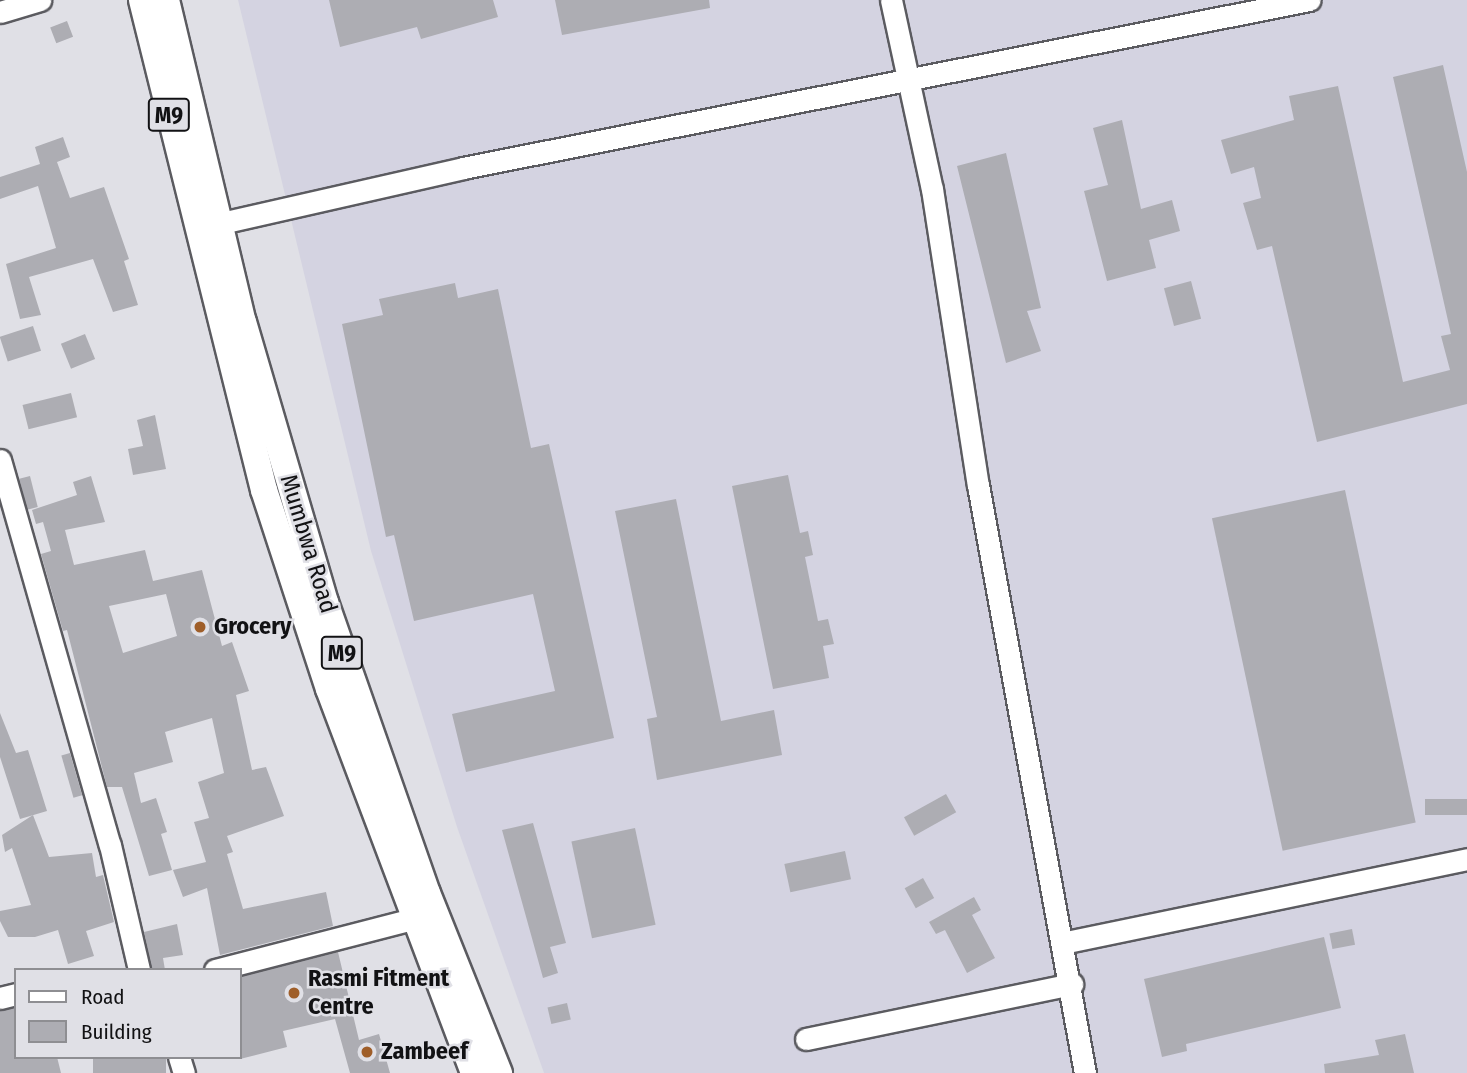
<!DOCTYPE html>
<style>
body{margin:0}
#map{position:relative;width:1467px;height:1073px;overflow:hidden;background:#e0e0e6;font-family:"Fira Sans Condensed",sans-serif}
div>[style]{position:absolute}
.built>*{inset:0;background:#d4d3e1}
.building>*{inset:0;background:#adadb3;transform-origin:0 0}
.roads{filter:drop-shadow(2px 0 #5b5b60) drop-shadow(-2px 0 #5b5b60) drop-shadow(0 2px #5b5b60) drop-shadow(0 -2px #5b5b60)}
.minor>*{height:21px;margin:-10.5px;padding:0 10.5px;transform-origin:10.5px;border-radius:10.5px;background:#fff}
.major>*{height:26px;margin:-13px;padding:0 13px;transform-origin:13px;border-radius:13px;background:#fff}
.dots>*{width:19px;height:19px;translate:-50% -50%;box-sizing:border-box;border:4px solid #e0e0e6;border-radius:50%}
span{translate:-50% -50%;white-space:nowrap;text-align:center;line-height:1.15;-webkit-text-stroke:5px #e0e0e6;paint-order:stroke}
.shield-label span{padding:2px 5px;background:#e0e0e6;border:2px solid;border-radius:5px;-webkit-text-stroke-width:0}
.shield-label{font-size:23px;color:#121214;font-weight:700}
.street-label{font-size:24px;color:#121214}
.poi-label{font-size:24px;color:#121214;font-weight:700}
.left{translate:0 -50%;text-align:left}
.legend{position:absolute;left:14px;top:968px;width:228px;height:91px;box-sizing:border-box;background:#e0e0e6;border:2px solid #8e8e92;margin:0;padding:9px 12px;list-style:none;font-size:21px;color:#121214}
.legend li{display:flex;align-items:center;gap:14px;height:35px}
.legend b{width:35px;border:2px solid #8e8e92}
</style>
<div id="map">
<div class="built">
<i style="clip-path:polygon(238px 0,1467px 0,1467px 1073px,544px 1073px,457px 827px,371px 551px)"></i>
</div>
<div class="building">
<i style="clip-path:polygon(329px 0,493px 0,498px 17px,421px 39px,417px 27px,340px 47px)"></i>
<i style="clip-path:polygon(555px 0,709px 0,710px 8px,562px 35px)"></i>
<i style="left:67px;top:21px;width:17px;height:18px;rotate:69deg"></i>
<i style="clip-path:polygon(1443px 65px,1467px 172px,1467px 404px,1317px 442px,1272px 246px,1257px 250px,1243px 203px,1261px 198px,1254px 167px,1231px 174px,1221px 140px,1294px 120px,1289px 96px,1338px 86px,1403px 382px,1450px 370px,1441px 336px,1451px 334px,1393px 77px)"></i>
<i style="clip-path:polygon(1122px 120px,1141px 209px,1172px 200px,1180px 231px,1149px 240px,1156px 268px,1107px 281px,1084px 191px,1108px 185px,1093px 128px)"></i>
<i style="clip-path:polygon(63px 137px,70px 157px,57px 162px,70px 198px,104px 187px,129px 259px,124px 261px,138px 305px,113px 312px,93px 259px,29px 277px,41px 315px,20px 319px,6px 264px,56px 248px,38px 186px,0 199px,0 177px,40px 164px,35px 147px)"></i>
<i style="clip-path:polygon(1006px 153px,1041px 308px,1027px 311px,1041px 351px,1006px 363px,957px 166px)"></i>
<i style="left:1191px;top:281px;width:39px;height:28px;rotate:75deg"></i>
<i style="clip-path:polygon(455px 283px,458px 298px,498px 289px,531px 448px,549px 444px,614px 738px,466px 772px,452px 714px,555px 691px,533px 594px,414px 621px,394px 535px,386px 537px,342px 324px,383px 315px,379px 299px)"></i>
<i style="left:33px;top:326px;width:26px;height:35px;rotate:72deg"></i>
<i style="left:85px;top:334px;width:27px;height:26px;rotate:68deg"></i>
<i style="left:71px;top:393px;width:25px;height:50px;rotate:76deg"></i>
<i style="clip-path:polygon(155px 415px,166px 469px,133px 475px,128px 449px,143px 446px,137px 420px)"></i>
<i style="clip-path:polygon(788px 475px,800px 533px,808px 531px,813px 555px,805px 557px,818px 621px,828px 619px,834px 644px,823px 646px,829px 678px,773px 689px,732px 486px)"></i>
<i style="left:30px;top:476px;width:32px;height:11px;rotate:76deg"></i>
<i style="clip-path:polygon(evenodd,91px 476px,105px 522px,65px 530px,74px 565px,145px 550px,153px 581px,202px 570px,222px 646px,232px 642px,249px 691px,236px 695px,252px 770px,266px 767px,284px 816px,227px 836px,233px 852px,227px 854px,243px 909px,326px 892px,333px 926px,220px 955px,207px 888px,183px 897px,173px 870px,206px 862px,194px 822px,209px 818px,198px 782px,224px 773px,212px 718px,165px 732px,173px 762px,134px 773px,141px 803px,156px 798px,167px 832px,161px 834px,172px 870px,149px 876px,122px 787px,107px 787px,67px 630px,63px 631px,41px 554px,51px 551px,43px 522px,36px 524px,32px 510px,77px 495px,73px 482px,91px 476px,166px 594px,177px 636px,123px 653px,109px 606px,166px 594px)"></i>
<i style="left:1345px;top:490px;width:340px;height:136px;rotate:78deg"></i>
<i style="clip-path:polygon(676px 499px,721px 721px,774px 710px,782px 755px,657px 780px,647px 719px,657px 717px,615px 511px)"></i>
<i style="clip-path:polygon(0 713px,16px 753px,28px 750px,47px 811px,20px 819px,0 757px)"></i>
<i style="left:70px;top:753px;width:44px;height:9px;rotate:74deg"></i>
<i style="left:946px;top:794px;width:21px;height:48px;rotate:61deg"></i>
<i style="left:1467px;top:799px;width:16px;height:42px;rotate:90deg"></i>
<i style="clip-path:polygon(33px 815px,49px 857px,92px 853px,96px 877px,103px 875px,114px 922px,86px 931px,94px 956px,68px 964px,58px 930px,35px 937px,8px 937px,0 921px,0 911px,31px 905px,12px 848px,5px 852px,2px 835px)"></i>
<i style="clip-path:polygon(533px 823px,566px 943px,550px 947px,558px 973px,543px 978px,502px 830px)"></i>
<i style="left:635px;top:828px;width:99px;height:65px;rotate:78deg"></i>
<i style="left:845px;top:851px;width:29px;height:62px;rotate:78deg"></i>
<i style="left:923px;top:878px;width:23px;height:21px;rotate:61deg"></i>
<i style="clip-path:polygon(974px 897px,981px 910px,972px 915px,995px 958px,967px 973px,945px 930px,936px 934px,929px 922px)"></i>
<i style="clip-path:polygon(177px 924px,183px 955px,163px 958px,165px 970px,152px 970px,144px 932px)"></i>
<i style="left:1352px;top:929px;width:16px;height:23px;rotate:79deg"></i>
<i style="clip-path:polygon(1324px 937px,1341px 1008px,1186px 1044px,1187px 1051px,1162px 1057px,1144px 979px)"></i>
<i style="clip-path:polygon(338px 952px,359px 1040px,379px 1034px,390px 1073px,350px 1073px,335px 1019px,283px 1031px,287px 1047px,240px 1059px,240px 977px)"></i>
<i style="left:567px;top:1003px;width:17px;height:20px;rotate:77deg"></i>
<i style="clip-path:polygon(16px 1008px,16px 1057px,57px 1057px,61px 1073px,0 1073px,0 1011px)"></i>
<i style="clip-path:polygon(1405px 1034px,1414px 1073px,1325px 1073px,1324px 1064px,1379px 1055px,1375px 1040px)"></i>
<i style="left:93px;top:1057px;width:73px;height:16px"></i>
</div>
<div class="roads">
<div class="minor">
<i style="left:891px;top:0;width:193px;rotate:77.8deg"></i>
<i style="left:932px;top:189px;width:300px;rotate:81.2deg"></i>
<i style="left:978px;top:485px;width:598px;rotate:79.69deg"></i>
<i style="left:0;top:12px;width:42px;rotate:-16.7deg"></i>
<i style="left:204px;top:227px;width:266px;rotate:-12.8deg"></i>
<i style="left:463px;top:168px;width:863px;rotate:-11.23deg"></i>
<i style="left:0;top:460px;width:400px;rotate:74.1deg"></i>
<i style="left:110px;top:845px;width:128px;rotate:76.9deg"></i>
<i style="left:1062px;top:943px;width:414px;rotate:-11.7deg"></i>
<i style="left:215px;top:970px;width:208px;rotate:-14.5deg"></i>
<i style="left:0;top:998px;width:16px;rotate:-14deg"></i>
<i style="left:806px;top:1039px;width:272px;rotate:-11.7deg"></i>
<i style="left:179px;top:1057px;width:17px;rotate:73deg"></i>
</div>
<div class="major">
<i style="left:142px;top:0;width:505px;rotate:76.02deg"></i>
<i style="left:264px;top:490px;width:209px;rotate:71.9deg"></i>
<i style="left:329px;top:689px;width:410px;rotate:69.3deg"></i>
<i style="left:166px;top:0;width:331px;rotate:76.6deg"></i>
<i style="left:243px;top:322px;width:292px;rotate:73.7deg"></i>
<i style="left:325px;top:602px;width:308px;rotate:70.7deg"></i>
<i style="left:427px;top:893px;width:194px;rotate:68.2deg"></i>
</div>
</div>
<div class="dots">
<i style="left:200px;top:627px;background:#9f5e29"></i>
<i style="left:294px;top:993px;background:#9f5e29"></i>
<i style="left:367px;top:1052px;background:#9f5e29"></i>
</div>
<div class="shield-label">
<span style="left:169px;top:115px">M9</span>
<span style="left:342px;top:653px">M9</span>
</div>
<div class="street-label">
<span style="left:308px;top:544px;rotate:73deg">Mumbwa Road</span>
</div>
<div class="poi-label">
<span class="left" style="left:214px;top:627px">Grocery</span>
<span class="left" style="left:308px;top:993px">Rasmi Fitment<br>Centre</span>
<span class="left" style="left:381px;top:1052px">Zambeef</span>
</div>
<ul class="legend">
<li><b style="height:9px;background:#fff"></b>Road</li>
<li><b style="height:19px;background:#adadb3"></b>Building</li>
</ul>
</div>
